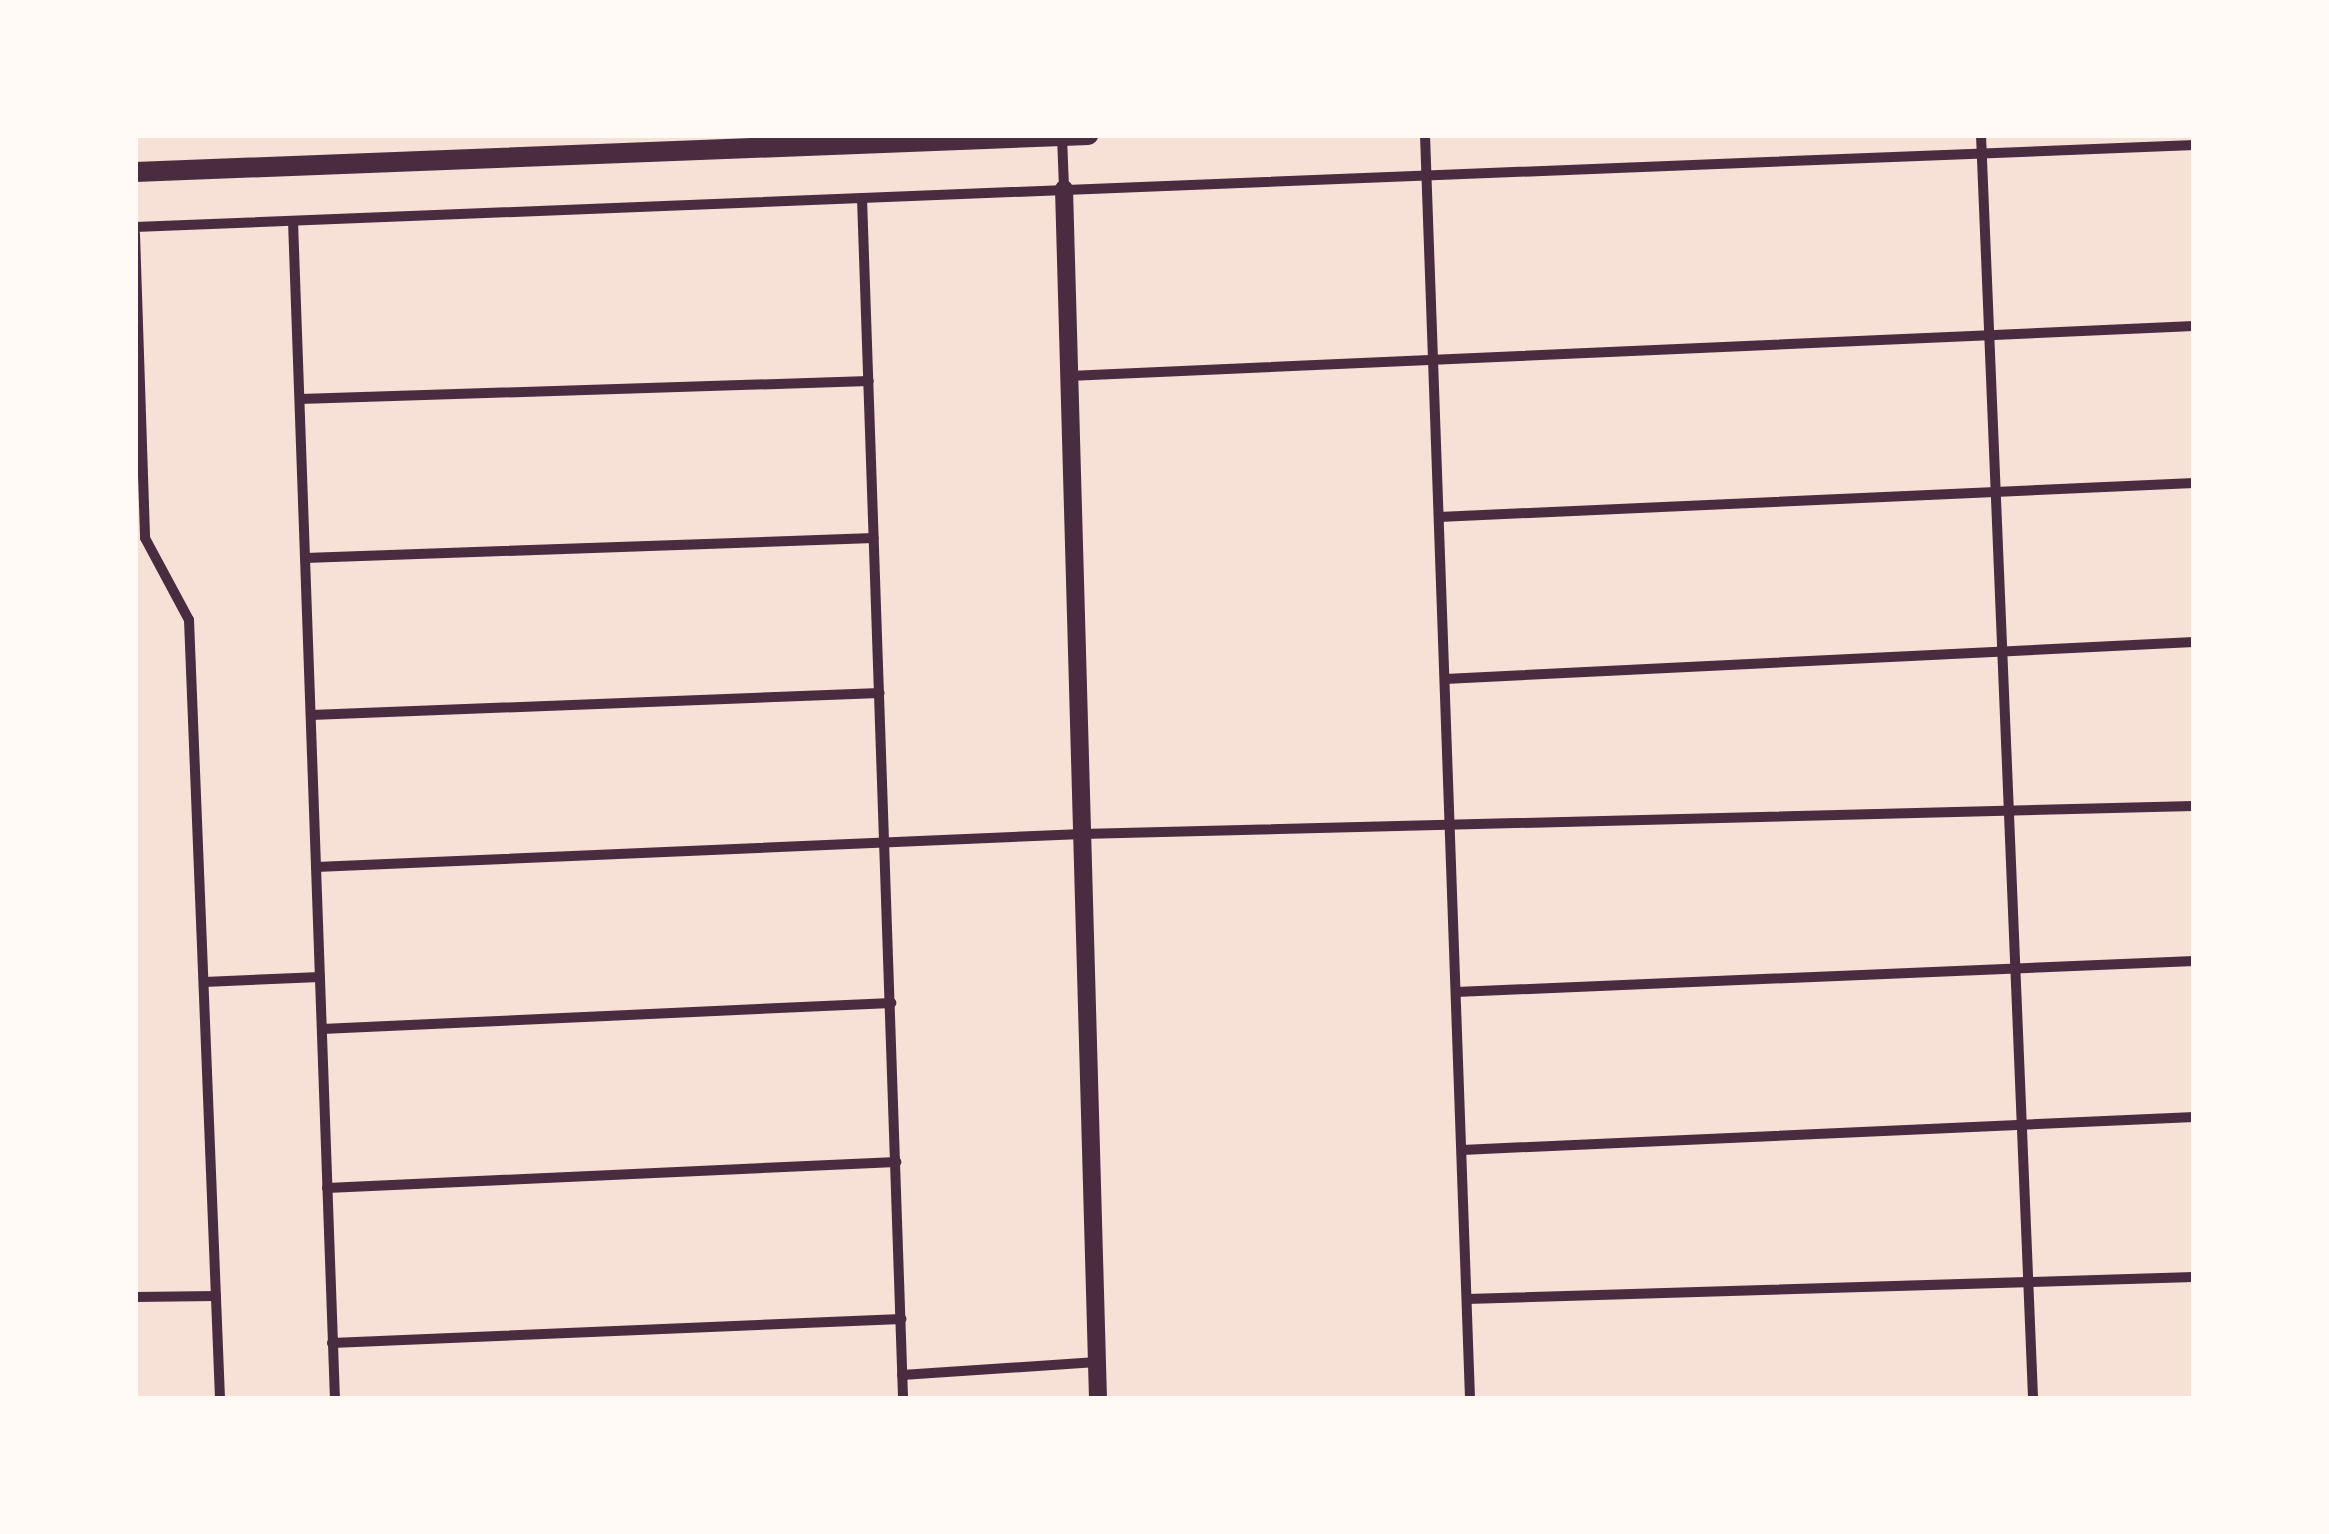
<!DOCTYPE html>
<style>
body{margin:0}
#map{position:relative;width:2329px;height:1534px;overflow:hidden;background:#f7e1d7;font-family:Manrope,sans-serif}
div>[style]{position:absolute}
.minor>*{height:10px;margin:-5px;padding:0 5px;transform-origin:5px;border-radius:5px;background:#4a2c40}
.tertiary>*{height:18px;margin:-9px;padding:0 9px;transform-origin:9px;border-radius:9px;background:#4a2c40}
.secondary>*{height:20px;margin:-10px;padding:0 10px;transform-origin:10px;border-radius:10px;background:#4a2c40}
span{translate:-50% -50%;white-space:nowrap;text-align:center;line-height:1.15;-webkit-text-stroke:10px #fffaf5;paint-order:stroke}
.frame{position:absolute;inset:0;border:138px solid #fffaf5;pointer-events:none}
</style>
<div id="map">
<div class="minor">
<i style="left:1425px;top:135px;width:1265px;rotate:87.96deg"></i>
<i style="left:1981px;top:135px;width:1265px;rotate:87.64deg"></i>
<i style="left:1062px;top:136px;width:53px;rotate:87.8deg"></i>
<i style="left:862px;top:198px;width:1202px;rotate:88.04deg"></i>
<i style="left:293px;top:221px;width:1179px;rotate:87.96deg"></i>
<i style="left:135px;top:227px;width:2061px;rotate:-2.28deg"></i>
<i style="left:135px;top:234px;width:304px;rotate:88.1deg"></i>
<i style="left:145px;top:538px;width:93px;rotate:61.8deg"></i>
<i style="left:189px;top:620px;width:780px;rotate:87.72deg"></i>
<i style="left:1069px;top:376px;width:1126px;rotate:-2.54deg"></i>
<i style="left:300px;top:399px;width:569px;rotate:-1.81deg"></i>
<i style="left:1439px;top:517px;width:756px;rotate:-2.58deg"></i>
<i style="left:305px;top:558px;width:569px;rotate:-2.01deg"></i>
<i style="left:1445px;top:679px;width:750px;rotate:-2.83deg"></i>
<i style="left:311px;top:715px;width:569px;rotate:-2.21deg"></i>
<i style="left:316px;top:867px;width:767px;rotate:-2.47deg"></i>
<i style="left:1082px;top:834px;width:1112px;rotate:-1.44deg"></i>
<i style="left:204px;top:982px;width:116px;rotate:-2.5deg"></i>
<i style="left:1456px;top:992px;width:739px;rotate:-2.41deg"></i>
<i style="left:322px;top:1029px;width:570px;rotate:-2.62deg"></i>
<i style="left:1462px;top:1150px;width:733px;rotate:-2.58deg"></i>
<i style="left:327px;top:1188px;width:570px;rotate:-2.62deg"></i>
<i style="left:135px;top:1297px;width:81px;rotate:-0.7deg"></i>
<i style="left:1467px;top:1299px;width:727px;rotate:-1.73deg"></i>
<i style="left:332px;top:1343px;width:570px;rotate:-2.42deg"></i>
<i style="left:902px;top:1375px;width:195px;rotate:-3.8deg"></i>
</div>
<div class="tertiary">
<i style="left:1064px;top:189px;width:1210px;rotate:88.39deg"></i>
</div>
<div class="secondary">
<i style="left:135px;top:172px;width:954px;rotate:-2.22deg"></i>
</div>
<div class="frame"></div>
</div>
